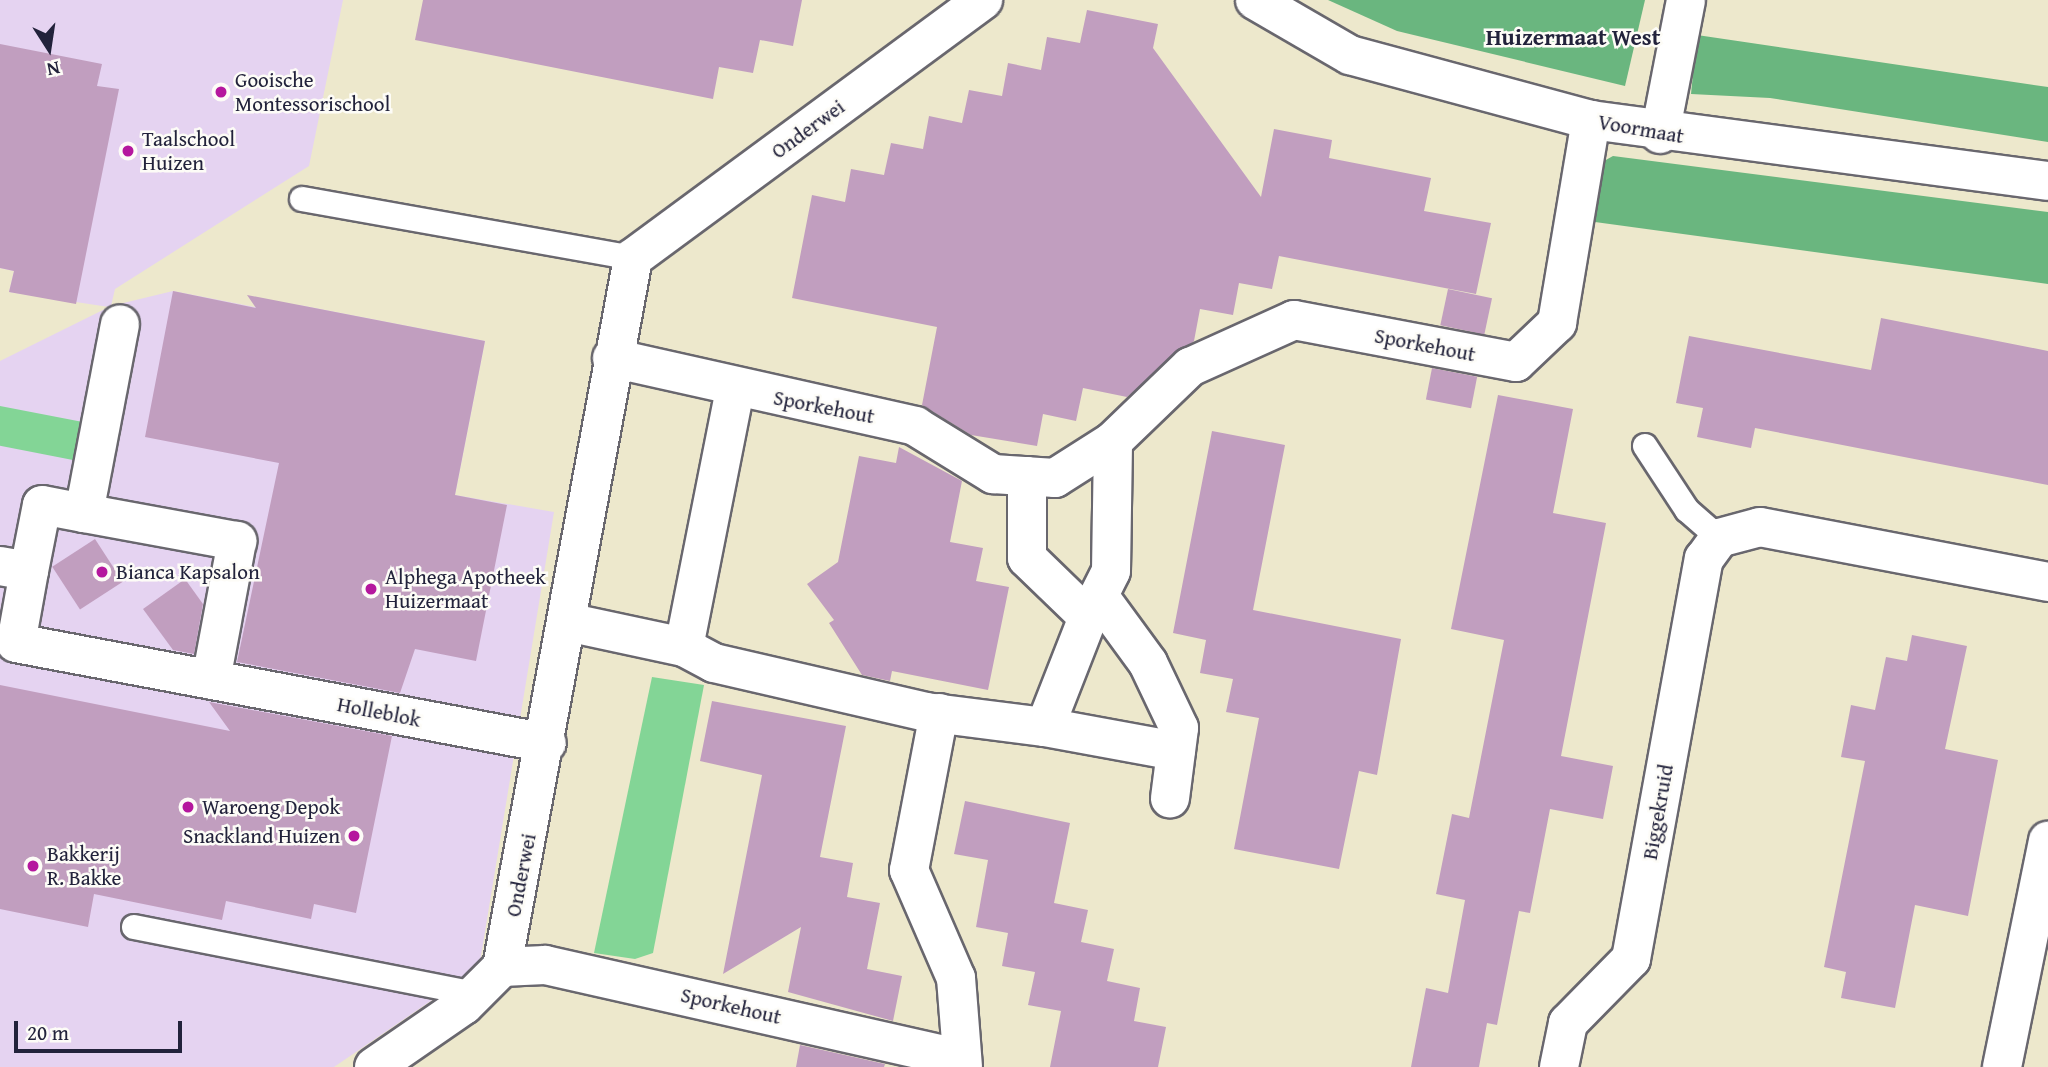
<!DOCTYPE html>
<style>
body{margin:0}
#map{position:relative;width:2048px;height:1067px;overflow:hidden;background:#ede8cc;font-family:"Gentium Book Plus",serif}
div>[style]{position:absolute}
.built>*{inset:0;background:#e5d3f1}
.green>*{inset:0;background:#83d596;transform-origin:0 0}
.forest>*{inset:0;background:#6ab67f}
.building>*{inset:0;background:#c19ebf;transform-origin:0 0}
.roads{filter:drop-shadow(2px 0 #69676e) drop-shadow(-2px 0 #69676e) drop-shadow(0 2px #69676e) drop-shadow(0 -2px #69676e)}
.service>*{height:24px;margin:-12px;padding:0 12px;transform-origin:12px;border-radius:12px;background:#fff}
.pedestrian>*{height:38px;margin:-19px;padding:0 19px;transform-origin:19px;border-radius:19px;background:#fff}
.minor>*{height:38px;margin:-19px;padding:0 19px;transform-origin:19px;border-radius:19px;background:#fff}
.dots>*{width:19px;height:19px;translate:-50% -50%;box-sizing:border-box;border:4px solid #fdfcf7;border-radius:50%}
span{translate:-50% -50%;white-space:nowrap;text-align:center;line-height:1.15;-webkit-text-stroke:5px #fdfcf7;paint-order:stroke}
.poi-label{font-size:21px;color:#22223b}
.left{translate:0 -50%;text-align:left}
.right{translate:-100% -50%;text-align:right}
.street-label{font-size:21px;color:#22223b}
.neighbourhood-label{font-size:23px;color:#22223b;font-weight:700}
.north{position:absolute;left:14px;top:14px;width:70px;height:70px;-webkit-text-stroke:5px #fdfcf7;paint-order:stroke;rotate:168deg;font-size:19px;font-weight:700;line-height:28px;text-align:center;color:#22223b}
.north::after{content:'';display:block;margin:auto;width:24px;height:32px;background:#22223b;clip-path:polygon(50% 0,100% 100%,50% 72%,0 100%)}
.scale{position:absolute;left:14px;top:1021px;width:168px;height:32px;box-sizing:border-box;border:4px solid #22223b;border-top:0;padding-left:9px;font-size:21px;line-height:24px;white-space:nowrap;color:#22223b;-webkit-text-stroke:5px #fdfcf7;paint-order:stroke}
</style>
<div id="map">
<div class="built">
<i style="clip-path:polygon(0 0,343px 0,309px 166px,115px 289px,111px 306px,173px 291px,296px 315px,299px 305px,485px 341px,455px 495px,554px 512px,479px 968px,334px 1067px,0 1067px,0 361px,109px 307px,9px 292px,14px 271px,0 268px)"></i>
</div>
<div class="green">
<i style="left:0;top:406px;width:91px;height:39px;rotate:11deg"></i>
<i style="clip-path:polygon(652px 677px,704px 685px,653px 953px,635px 959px,594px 953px)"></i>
</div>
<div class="forest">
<i style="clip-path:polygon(1328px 0,1645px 0,1625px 86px,1397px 31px)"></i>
<i style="clip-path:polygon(1697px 35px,2048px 87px,2048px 142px,1770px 98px,1691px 94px)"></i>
<i style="clip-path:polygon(1613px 156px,2048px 212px,2048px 284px,1595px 222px,1604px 161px)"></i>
</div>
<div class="building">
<i style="clip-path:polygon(423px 0,802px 0,793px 46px,760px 40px,753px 73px,719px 67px,713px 99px,415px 40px)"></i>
<i style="clip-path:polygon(1087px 10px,1158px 24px,1153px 48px,1261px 197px,1274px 129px,1332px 140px,1329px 158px,1431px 178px,1424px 211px,1491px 223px,1476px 294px,1279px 256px,1272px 289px,1239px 283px,1233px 315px,1200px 309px,1194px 341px,1127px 397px,1083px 388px,1076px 421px,1043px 414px,1037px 446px,971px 435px,922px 405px,937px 327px,792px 298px,812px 195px,845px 202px,851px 169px,884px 175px,891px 143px,923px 149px,929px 116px,962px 123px,969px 90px,1002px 96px,1008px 63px,1041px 70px,1047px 37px,1080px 43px)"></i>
<i style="clip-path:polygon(0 44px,102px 64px,97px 86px,119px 89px,76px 304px,9px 292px,14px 271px,0 268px)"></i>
<i style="left:1448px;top:289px;width:45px;height:37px;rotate:12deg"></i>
<i style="clip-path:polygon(173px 291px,256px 308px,247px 295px,485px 341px,455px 495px,507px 505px,476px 661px,415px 649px,400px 693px,237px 662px,279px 463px,145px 437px)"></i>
<i style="clip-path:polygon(1881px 318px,2048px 351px,2048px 485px,1755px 428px,1751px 448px,1697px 437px,1703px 408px,1676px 403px,1689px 336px,1871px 370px)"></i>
<i style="left:1432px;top:368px;width:46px;height:32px;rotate:11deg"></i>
<i style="clip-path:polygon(1498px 395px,1573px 409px,1553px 513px,1606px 523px,1561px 756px,1613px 766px,1603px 819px,1550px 809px,1530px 913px,1519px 911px,1497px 1025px,1487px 1023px,1479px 1067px,1411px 1067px,1426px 988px,1448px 993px,1465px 900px,1436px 894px,1452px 814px,1469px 818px,1504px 640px,1451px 629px)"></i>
<i style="clip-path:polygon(1212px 431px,1285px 445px,1253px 610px,1401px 639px,1377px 775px,1359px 771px,1339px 869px,1234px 849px,1259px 718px,1226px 712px,1233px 679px,1200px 673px,1206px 640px,1173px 633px)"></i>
<i style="clip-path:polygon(899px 447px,962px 481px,950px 542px,983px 548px,976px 581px,1009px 587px,988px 690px,892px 671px,890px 681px,862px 675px,829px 623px,834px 620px,807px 584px,838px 562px,859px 456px,896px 463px)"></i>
<i style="left:95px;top:539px;width:51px;height:51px;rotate:57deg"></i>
<i style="clip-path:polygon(185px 579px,203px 604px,194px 654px,173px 650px,143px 609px)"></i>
<i style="clip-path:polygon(1912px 635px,1967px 646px,1945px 749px,1998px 760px,1968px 916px,1915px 905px,1895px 1008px,1841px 998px,1846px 972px,1824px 967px,1865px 761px,1841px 757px,1851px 705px,1875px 710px,1886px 657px,1907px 661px)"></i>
<i style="clip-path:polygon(0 685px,230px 731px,209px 702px,392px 736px,356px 913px,314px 904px,311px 919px,226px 901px,222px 920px,94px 894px,88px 927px,0 909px)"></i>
<i style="clip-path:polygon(712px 701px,846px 726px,820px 857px,853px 863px,847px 897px,880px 903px,867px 969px,902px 976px,893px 1021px,788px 992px,801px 927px,723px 974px,762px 775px,700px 761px)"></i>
<i style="clip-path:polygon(965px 801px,1070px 823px,1054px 903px,1088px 910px,1081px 942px,1114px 949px,1107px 981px,1140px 988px,1134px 1021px,1166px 1027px,1158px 1067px,1050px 1067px,1061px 1011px,1028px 1005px,1035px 972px,1002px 966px,1008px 933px,976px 927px,988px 860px,954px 854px)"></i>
<i style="clip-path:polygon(800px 1045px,885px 1064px,884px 1067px,796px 1067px)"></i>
</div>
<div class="roads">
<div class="service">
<i style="left:302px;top:199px;width:336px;rotate:10.1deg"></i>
<i style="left:1645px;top:446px;width:77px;rotate:56.7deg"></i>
<i style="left:1687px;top:510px;width:43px;rotate:41.2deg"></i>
<i style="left:134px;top:927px;width:349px;rotate:11.1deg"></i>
</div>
<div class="pedestrian">
<i style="left:84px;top:513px;width:156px;rotate:10.4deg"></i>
<i style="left:237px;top:541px;width:141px;rotate:100.6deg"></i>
<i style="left:0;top:566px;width:29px;rotate:10deg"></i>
<i style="left:29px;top:571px;width:73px;rotate:100.2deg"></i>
<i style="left:16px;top:643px;width:540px;rotate:10.67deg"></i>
<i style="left:29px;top:571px;width:67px;rotate:-78.9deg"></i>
<i style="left:42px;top:505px;width:43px;rotate:10.8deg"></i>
<i style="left:84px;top:513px;width:192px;rotate:-79.2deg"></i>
</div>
<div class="minor">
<i style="left:1255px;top:0;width:110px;rotate:30.1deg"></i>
<i style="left:1350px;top:55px;width:250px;rotate:15.1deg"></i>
<i style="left:1591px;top:120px;width:461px;rotate:7.6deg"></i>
<i style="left:1660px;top:134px;width:136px;rotate:-79deg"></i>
<i style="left:612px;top:358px;width:311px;rotate:12.6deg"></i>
<i style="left:915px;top:426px;width:92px;rotate:31.6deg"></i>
<i style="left:993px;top:474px;width:62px;rotate:3.7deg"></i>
<i style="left:1055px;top:478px;width:69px;rotate:-32.5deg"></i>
<i style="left:1113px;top:441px;width:107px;rotate:-43.9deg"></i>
<i style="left:1190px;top:367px;width:114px;rotate:-24.3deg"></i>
<i style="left:1294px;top:320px;width:226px;rotate:10.7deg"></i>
<i style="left:1516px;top:362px;width:57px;rotate:-43.6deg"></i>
<i style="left:1557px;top:323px;width:206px;rotate:-80.5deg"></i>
<i style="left:1027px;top:476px;width:82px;rotate:90deg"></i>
<i style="left:1027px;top:558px;width:85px;rotate:44deg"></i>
<i style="left:1088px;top:617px;width:51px;rotate:-63.4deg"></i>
<i style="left:1111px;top:571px;width:130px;rotate:-89.1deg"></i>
<i style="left:1099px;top:596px;width:83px;rotate:53.8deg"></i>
<i style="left:1148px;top:663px;width:72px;rotate:64.5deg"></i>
<i style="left:1179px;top:728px;width:71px;rotate:97.3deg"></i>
<i style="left:567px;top:622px;width:120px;rotate:12.1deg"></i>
<i style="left:684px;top:647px;width:262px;rotate:-78.8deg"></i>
<i style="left:684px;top:647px;width:34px;rotate:28deg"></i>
<i style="left:714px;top:663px;width:218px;rotate:13deg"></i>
<i style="left:926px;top:712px;width:120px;rotate:7.2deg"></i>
<i style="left:1045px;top:727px;width:118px;rotate:-68.6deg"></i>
<i style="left:939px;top:713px;width:160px;rotate:100.8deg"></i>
<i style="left:909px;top:870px;width:118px;rotate:66.5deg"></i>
<i style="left:956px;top:978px;width:89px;rotate:85.5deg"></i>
<i style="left:1045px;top:727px;width:133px;rotate:10.4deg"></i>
<i style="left:502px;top:967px;width:43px;rotate:-2.7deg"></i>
<i style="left:545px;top:965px;width:422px;rotate:12.7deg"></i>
<i style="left:374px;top:1067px;width:109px;rotate:-34.6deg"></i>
<i style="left:464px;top:1005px;width:54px;rotate:-45deg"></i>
<i style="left:502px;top:967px;width:721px;rotate:-79.53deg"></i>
<i style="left:633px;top:258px;width:435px;rotate:-36.4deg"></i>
<i style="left:1559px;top:1067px;width:45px;rotate:-78.4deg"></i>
<i style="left:1568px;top:1023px;width:90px;rotate:-45.5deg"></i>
<i style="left:1631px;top:959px;width:407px;rotate:-79.7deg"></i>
<i style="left:1704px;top:559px;width:26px;rotate:-54deg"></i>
<i style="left:1719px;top:538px;width:42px;rotate:-15deg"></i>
<i style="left:1760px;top:527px;width:293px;rotate:10.8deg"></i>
<i style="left:2002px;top:1067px;width:231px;rotate:-78.5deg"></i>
</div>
</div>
<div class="dots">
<i style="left:221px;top:92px;background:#b5179e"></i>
<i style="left:128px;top:151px;background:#b5179e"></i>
<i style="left:102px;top:572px;background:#b5179e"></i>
<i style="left:371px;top:589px;background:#b5179e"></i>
<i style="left:188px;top:807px;background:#b5179e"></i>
<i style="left:354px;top:836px;background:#b5179e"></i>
<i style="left:33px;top:866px;background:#b5179e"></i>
</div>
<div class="poi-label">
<span class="left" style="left:235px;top:92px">Gooische<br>Montessorischool</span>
<span class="left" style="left:142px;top:151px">Taalschool<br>Huizen</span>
<span class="left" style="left:116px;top:572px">Bianca Kapsalon</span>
<span class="left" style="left:385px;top:589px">Alphega Apotheek<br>Huizermaat</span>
<span class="left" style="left:202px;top:807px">Waroeng Depok</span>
<span class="right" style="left:340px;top:836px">Snackland Huizen</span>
<span class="left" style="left:47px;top:866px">Bakkerij<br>R. Bakke</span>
</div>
<div class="street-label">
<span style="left:808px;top:129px;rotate:-36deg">Onderwei</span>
<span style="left:1641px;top:129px;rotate:10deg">Voormaat</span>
<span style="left:1425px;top:345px;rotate:11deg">Sporkehout</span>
<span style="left:824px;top:407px;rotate:11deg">Sporkehout</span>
<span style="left:379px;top:712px;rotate:11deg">Holleblok</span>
<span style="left:1658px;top:812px;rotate:-80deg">Biggekruid</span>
<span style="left:521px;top:875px;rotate:-79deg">Onderwei</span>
<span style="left:731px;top:1006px;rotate:13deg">Sporkehout</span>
</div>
<div class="neighbourhood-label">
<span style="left:1573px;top:37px">Huizermaat West</span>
</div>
<div class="north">N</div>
<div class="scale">20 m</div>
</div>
